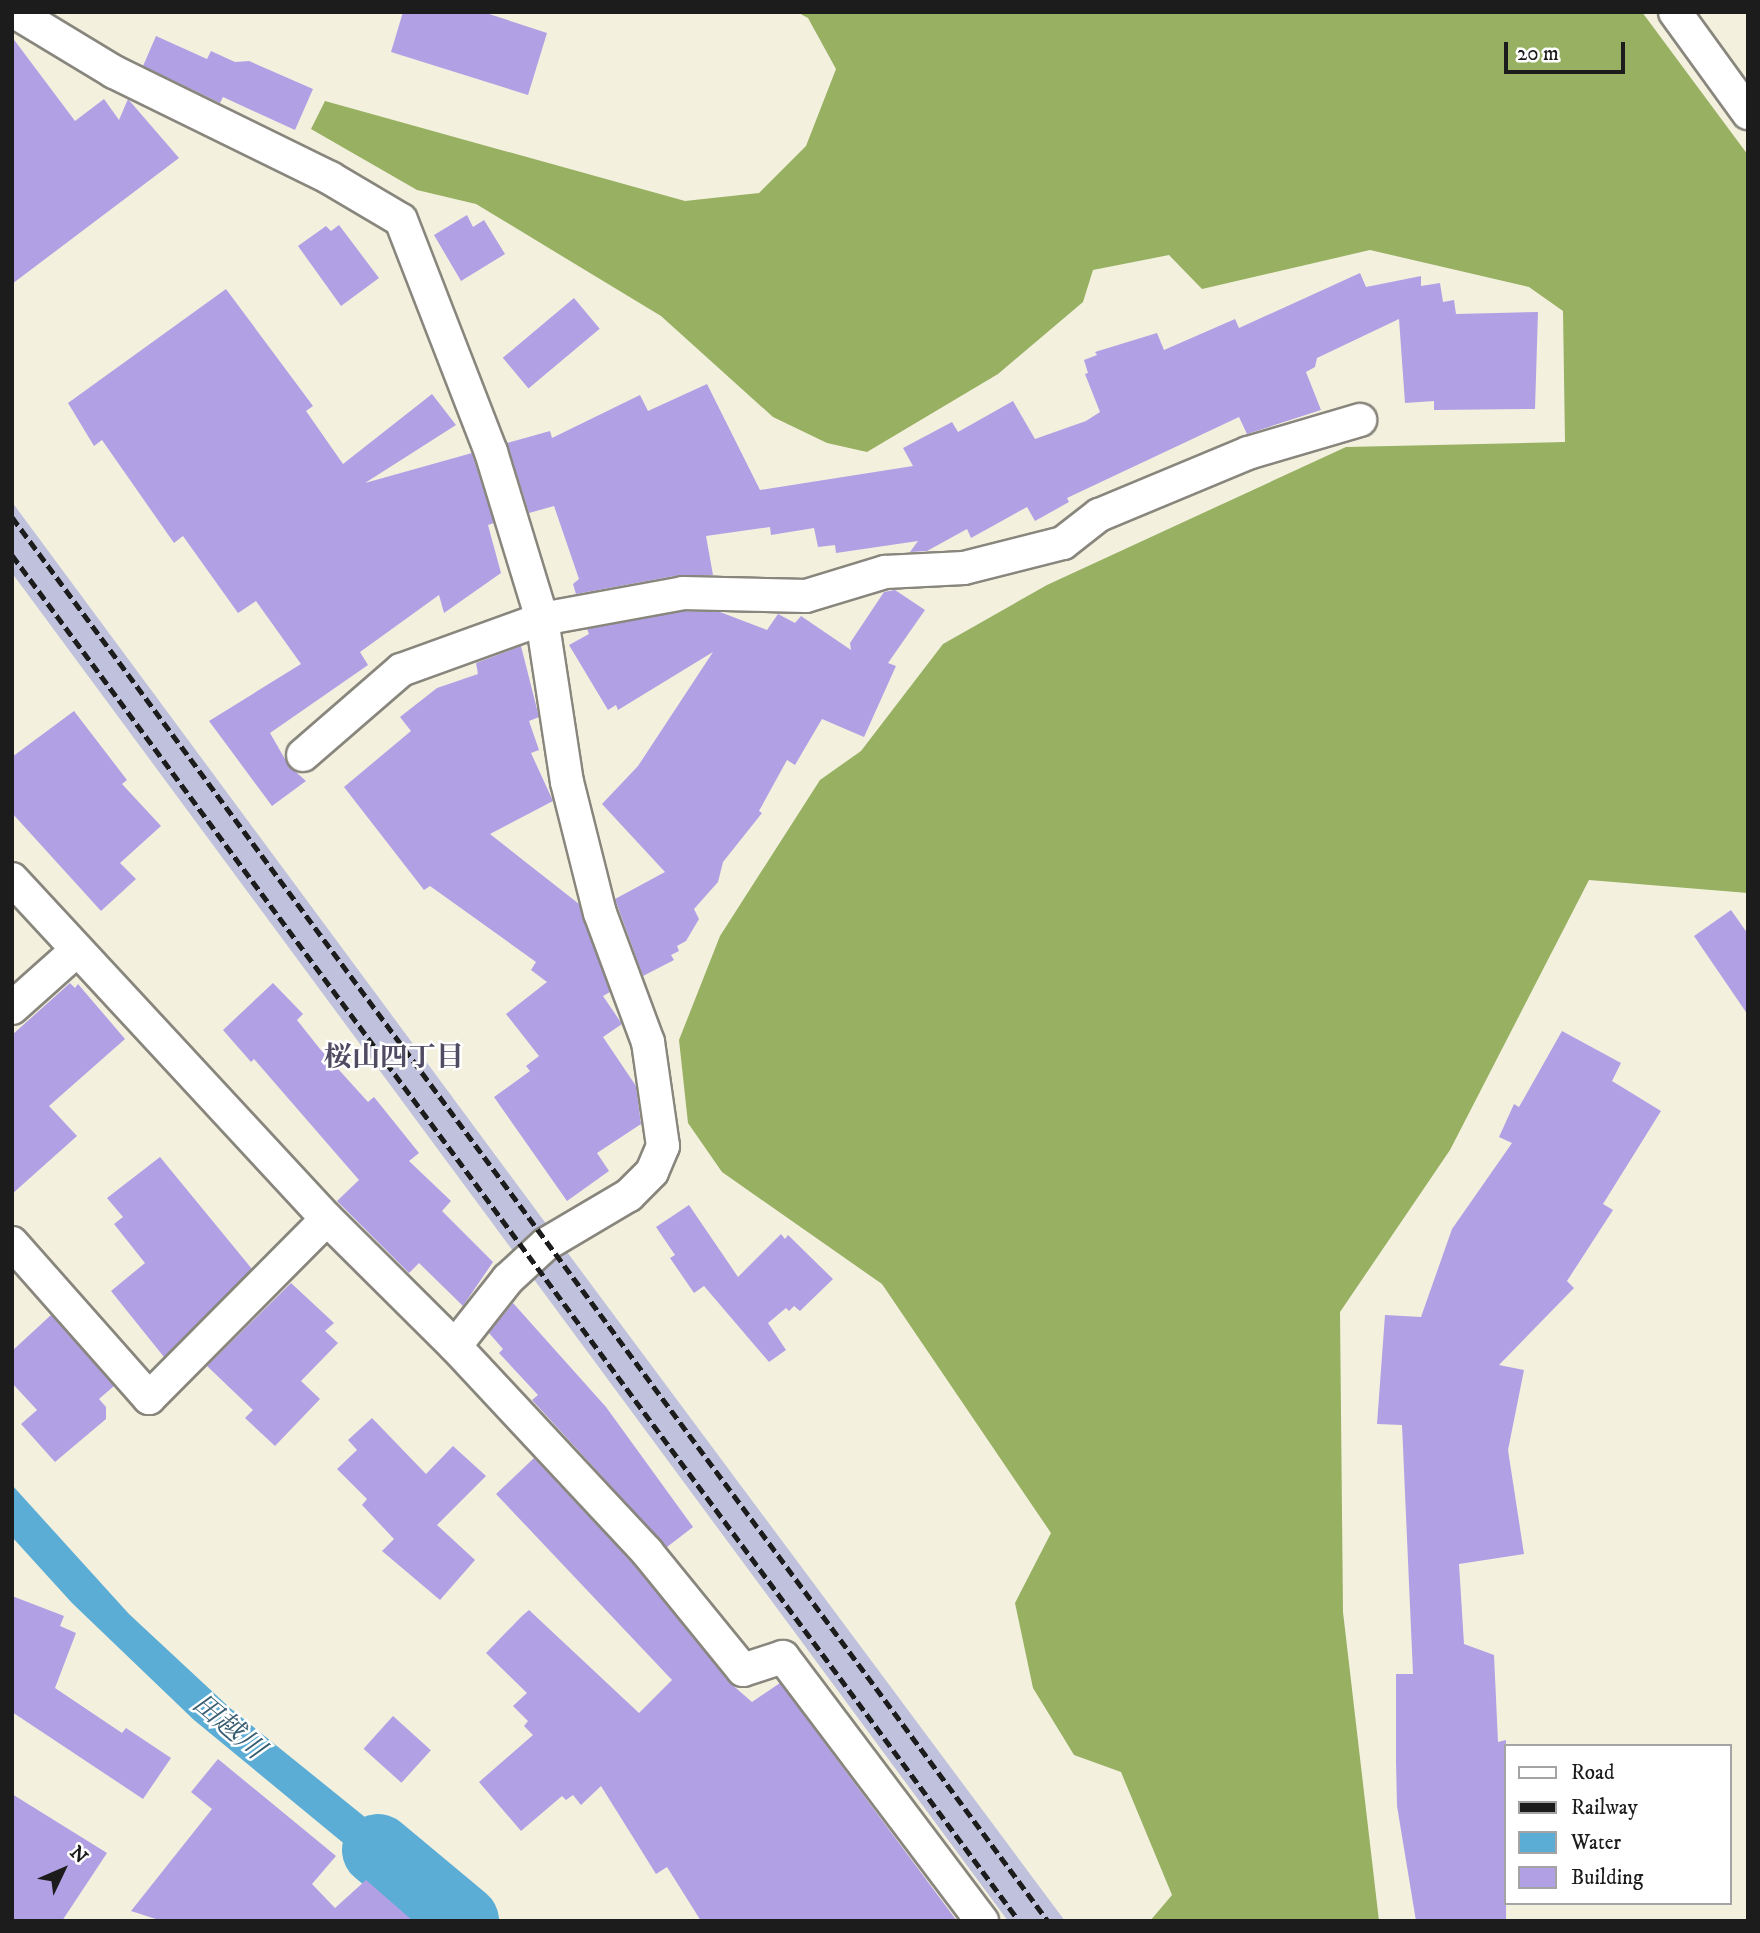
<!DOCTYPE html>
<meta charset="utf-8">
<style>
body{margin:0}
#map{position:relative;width:1760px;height:1933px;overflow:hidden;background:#f3f0de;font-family:"IM FELL DW Pica","Noto Serif JP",serif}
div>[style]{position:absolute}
.industrial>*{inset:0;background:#c0c2dd}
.forest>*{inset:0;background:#97b062}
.water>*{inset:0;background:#5badd6}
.river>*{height:72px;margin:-36px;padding:0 36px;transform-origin:36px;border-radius:36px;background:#5badd6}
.building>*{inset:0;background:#b2a0e5;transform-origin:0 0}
.roads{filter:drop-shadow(2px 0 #88867d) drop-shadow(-2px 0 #88867d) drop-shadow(0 2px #88867d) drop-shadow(0 -2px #88867d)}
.street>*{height:32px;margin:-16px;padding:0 16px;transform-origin:16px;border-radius:16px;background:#fff}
.rail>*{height:5px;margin-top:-2.5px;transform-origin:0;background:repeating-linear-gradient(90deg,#1c1c1c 0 10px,transparent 0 15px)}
span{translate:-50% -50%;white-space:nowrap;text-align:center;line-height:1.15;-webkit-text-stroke:5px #fff;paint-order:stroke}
.neighbourhood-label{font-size:28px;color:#504a62;font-weight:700}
.water-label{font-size:28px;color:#385d70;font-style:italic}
.frame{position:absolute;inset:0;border:14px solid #1c1c1c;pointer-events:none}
.legend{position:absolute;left:1504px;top:1744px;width:228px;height:161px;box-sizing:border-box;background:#fff;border:2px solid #a4a4a4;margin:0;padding:9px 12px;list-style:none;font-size:21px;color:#1c1c1c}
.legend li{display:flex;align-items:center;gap:14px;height:35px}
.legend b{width:35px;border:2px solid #a4a4a4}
.north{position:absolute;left:28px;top:1835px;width:70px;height:70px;-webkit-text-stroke:5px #fff;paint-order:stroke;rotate:46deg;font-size:19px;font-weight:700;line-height:28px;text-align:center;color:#1c1c1c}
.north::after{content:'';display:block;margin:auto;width:24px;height:32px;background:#1c1c1c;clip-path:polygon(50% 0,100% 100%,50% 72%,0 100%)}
.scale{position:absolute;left:1504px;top:42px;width:121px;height:32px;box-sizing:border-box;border:4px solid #1c1c1c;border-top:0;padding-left:9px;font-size:21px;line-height:24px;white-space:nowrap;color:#1c1c1c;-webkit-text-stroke:5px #fff;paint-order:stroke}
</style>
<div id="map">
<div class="industrial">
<i style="clip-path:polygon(12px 502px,570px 1256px,1065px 1921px,1008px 1921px,12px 573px)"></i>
</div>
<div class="forest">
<i style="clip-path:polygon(797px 12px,1642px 12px,1748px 155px,1748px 893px,1589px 880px,1450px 1150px,1340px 1312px,1343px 1612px,1379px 1921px,1150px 1921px,1172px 1895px,1121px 1772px,1074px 1755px,1033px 1688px,1015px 1603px,1051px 1533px,882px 1284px,722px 1172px,688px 1123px,679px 1040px,720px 936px,820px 780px,861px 751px,943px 644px,1047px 585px,1346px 447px,1565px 442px,1563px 311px,1529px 287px,1370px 250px,1202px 289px,1169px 255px,1093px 270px,1083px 302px,998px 374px,867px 452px,827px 443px,773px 417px,661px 316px,476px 204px,417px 190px,311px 129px,325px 101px,685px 201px,759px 193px,806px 146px,836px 69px,808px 18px)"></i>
</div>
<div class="water">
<i style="clip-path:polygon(12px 1485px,129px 1614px,230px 1708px,470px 1902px,438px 1921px,194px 1720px,72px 1603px,12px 1537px)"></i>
</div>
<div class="river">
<i style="left:378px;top:1850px;width:111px;rotate:39.9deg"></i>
</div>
<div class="building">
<i style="clip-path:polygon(403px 12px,483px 12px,547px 33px,528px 95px,391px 52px)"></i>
<i style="clip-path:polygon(156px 36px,207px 59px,211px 51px,235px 62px,249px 61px,313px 89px,295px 130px,223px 97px,220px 103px,143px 66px)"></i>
<i style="clip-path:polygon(12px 37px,75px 121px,104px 99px,119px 120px,128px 99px,179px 158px,12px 284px)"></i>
<i style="clip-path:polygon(467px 215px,473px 227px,484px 220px,505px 254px,461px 281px,434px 235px)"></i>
<i style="clip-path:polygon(339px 225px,379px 278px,341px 306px,298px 246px,326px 226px,331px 231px)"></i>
<i style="clip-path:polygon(1360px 273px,1366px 287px,1421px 276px,1421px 286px,1440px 283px,1443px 302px,1454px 300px,1456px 314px,1538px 312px,1535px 409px,1434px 410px,1434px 401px,1405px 403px,1399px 319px,1317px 358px,1315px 367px,1306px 372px,1321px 410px,1247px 434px,1239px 417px,1067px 498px,1069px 502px,1035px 521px,1027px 507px,971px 538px,967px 529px,927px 551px,910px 552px,918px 541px,836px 553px,835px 545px,818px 547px,814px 528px,771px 535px,770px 527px,706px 536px,713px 575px,680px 575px,576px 594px,573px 584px,579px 579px,554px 506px,529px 513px,507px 443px,550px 431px,552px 438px,640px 395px,648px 411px,707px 384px,760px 490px,913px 466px,903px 448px,952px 422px,958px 432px,1013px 401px,1035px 439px,1086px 421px,1100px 412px,1085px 374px,1088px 373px,1084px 360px,1097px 355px,1095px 352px,1157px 333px,1164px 350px,1235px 319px,1239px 328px)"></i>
<i style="clip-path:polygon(226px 289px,313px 406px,306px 411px,343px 464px,432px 394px,456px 425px,365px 483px,472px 453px,494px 523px,488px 525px,501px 573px,444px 613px,439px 595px,360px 652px,368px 665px,270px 733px,289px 766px,306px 781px,272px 806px,209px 721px,301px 664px,256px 601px,238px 613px,183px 536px,174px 543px,102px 440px,94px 446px,68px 403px)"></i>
<i style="left:574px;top:298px;width:40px;height:93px;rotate:50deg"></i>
<i style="clip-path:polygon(895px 590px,925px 610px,888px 663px,896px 666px,864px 737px,822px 719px,795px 765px,787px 760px,759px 811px,762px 813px,723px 862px,718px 882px,694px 909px,699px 919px,686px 941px,677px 946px,679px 951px,671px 955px,674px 960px,643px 976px,615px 899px,665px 872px,602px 804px,638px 766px,713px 652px,618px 710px,616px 705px,608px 710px,569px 645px,589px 634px,587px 629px,684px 611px,720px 612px,767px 630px,778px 614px,795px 623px,801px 616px,851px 650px,850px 643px,884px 592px)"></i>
<i style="clip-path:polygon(521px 646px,539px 717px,529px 721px,539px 750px,531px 753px,553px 801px,490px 834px,579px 904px,610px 992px,603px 996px,622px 1024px,603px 1037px,636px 1086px,641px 1124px,597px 1153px,609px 1171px,567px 1201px,494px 1097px,530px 1071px,526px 1066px,539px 1056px,506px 1014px,547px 982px,531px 970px,536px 962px,430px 886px,424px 890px,344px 787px,411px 731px,400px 717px,437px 688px,478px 674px,476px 663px)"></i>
<i style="clip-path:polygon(74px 711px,127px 780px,122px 784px,161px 826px,120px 863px,136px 879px,101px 911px,12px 813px,12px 757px)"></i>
<i style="clip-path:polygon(1731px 910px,1748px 934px,1748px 1015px,1694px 936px)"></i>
<i style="clip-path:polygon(70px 983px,75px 988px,78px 984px,125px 1039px,49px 1106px,77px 1136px,12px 1194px,12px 1035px)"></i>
<i style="clip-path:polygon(273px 983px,303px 1014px,297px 1020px,320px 1049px,368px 1102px,374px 1097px,419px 1153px,409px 1161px,451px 1201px,442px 1211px,493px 1262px,463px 1306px,419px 1263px,409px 1273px,337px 1201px,359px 1180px,254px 1059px,251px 1062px,223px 1030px)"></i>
<i style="clip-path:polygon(1562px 1031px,1621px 1063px,1612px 1081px,1661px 1111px,1603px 1204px,1613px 1210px,1567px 1281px,1574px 1288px,1499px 1365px,1524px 1370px,1508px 1450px,1524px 1554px,1459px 1564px,1464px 1644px,1494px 1655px,1498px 1742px,1506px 1740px,1506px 1921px,1416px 1921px,1397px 1806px,1396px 1762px,1396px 1674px,1413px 1674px,1402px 1425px,1377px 1424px,1385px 1315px,1421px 1317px,1452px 1229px,1512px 1143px,1499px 1137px,1514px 1104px,1519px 1107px)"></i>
<i style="clip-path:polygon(160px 1157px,252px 1269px,164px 1357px,111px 1291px,145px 1263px,114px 1224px,123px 1217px,107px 1198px)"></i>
<i style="clip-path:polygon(689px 1205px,738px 1277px,781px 1234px,785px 1239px,788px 1235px,833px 1279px,800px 1311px,794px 1306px,789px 1311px,786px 1308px,768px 1323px,786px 1350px,769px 1362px,704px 1286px,694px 1293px,670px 1258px,675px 1255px,656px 1227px)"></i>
<i style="clip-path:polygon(291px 1283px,334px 1323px,325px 1331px,338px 1343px,301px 1381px,320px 1399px,275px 1446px,245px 1418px,253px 1410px,207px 1366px)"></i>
<i style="clip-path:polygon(513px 1303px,606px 1407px,693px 1527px,667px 1547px,532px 1400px,538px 1395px,499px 1353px,503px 1349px,489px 1333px)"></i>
<i style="clip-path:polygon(51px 1315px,114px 1386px,99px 1399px,106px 1407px,106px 1419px,55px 1462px,21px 1424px,37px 1410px,12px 1383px,12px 1351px)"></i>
<i style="clip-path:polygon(372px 1418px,426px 1474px,453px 1446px,486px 1476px,437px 1525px,475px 1560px,440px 1600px,382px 1551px,394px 1539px,362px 1505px,367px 1499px,337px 1469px,357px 1450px,348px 1440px)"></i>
<i style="clip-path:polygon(534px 1458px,633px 1564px,729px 1682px,752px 1702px,780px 1683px,957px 1921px,701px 1921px,667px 1867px,656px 1874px,601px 1786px,581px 1805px,573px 1795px,566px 1800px,562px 1796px,521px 1831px,479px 1782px,533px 1735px,524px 1726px,528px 1721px,513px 1706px,527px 1693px,486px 1653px,522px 1616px,529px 1610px,639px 1713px,672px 1680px,496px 1494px)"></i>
<i style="clip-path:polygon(12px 1596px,64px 1616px,60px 1626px,76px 1633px,55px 1688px,122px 1733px,126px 1728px,171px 1758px,143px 1799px,12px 1712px)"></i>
<i style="left:393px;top:1716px;width:51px;height:44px;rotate:42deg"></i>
<i style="clip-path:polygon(218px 1759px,336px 1856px,312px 1884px,335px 1908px,366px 1880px,413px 1921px,162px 1921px,131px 1911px,212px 1809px,191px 1792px)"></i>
<i style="clip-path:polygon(12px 1794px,107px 1853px,62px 1921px,12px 1921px)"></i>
</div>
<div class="roads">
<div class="street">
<i style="left:15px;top:12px;width:116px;rotate:31.2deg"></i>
<i style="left:114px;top:72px;width:241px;rotate:26.1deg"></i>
<i style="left:330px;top:178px;width:82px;rotate:30.6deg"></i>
<i style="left:401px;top:220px;width:249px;rotate:68.8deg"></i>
<i style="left:491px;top:452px;width:175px;rotate:73deg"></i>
<i style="left:542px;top:619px;width:165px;rotate:81.3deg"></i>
<i style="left:567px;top:782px;width:135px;rotate:75.9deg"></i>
<i style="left:600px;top:913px;width:138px;rotate:69.6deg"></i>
<i style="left:648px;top:1042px;width:105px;rotate:81.8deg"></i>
<i style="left:663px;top:1146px;width:28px;rotate:113deg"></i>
<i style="left:652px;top:1172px;width:33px;rotate:135deg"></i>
<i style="left:629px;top:1195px;width:96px;rotate:149.4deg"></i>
<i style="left:546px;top:1244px;width:52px;rotate:137.4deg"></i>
<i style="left:508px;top:1279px;width:85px;rotate:128.3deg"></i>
<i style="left:1675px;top:12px;width:125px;rotate:54.1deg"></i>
<i style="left:303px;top:755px;width:130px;rotate:-40.9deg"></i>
<i style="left:401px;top:670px;width:150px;rotate:-19.9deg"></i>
<i style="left:542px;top:619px;width:143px;rotate:-10.4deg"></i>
<i style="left:683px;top:593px;width:123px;rotate:1.4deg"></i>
<i style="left:806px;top:596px;width:83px;rotate:-16.9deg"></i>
<i style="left:885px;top:572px;width:79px;rotate:-2.9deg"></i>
<i style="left:964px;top:568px;width:102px;rotate:-14.2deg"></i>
<i style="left:1063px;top:543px;width:46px;rotate:-37.9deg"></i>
<i style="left:1099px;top:515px;width:161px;rotate:-22.6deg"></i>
<i style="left:1248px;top:453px;width:117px;rotate:-16.4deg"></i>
<i style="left:12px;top:879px;width:463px;rotate:47.2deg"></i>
<i style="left:327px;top:1219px;width:180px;rotate:44.8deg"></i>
<i style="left:455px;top:1346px;width:282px;rotate:47deg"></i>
<i style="left:647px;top:1552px;width:152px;rotate:50.9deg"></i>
<i style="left:743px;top:1670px;width:42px;rotate:-18deg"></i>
<i style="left:783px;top:1657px;width:331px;rotate:53deg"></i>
<i style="left:12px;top:1008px;width:86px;rotate:-41.7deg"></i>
<i style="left:12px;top:1243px;width:207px;rotate:48.5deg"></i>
<i style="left:149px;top:1398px;width:252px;rotate:-45.2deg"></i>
</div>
</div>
<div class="rail">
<i style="left:12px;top:517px;width:1745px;rotate:53.58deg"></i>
<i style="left:12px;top:555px;width:1697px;rotate:53.6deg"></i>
</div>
<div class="neighbourhood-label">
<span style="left:394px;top:1058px">桜山四丁目</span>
</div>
<div class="water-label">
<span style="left:228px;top:1727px;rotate:40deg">田越川</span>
</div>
<div class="frame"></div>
<ul class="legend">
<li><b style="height:9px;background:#fff"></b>Road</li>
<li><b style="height:9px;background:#1c1c1c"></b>Railway</li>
<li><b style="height:19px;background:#5badd6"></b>Water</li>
<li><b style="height:19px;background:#b2a0e5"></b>Building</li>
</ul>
<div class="north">N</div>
<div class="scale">20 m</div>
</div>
